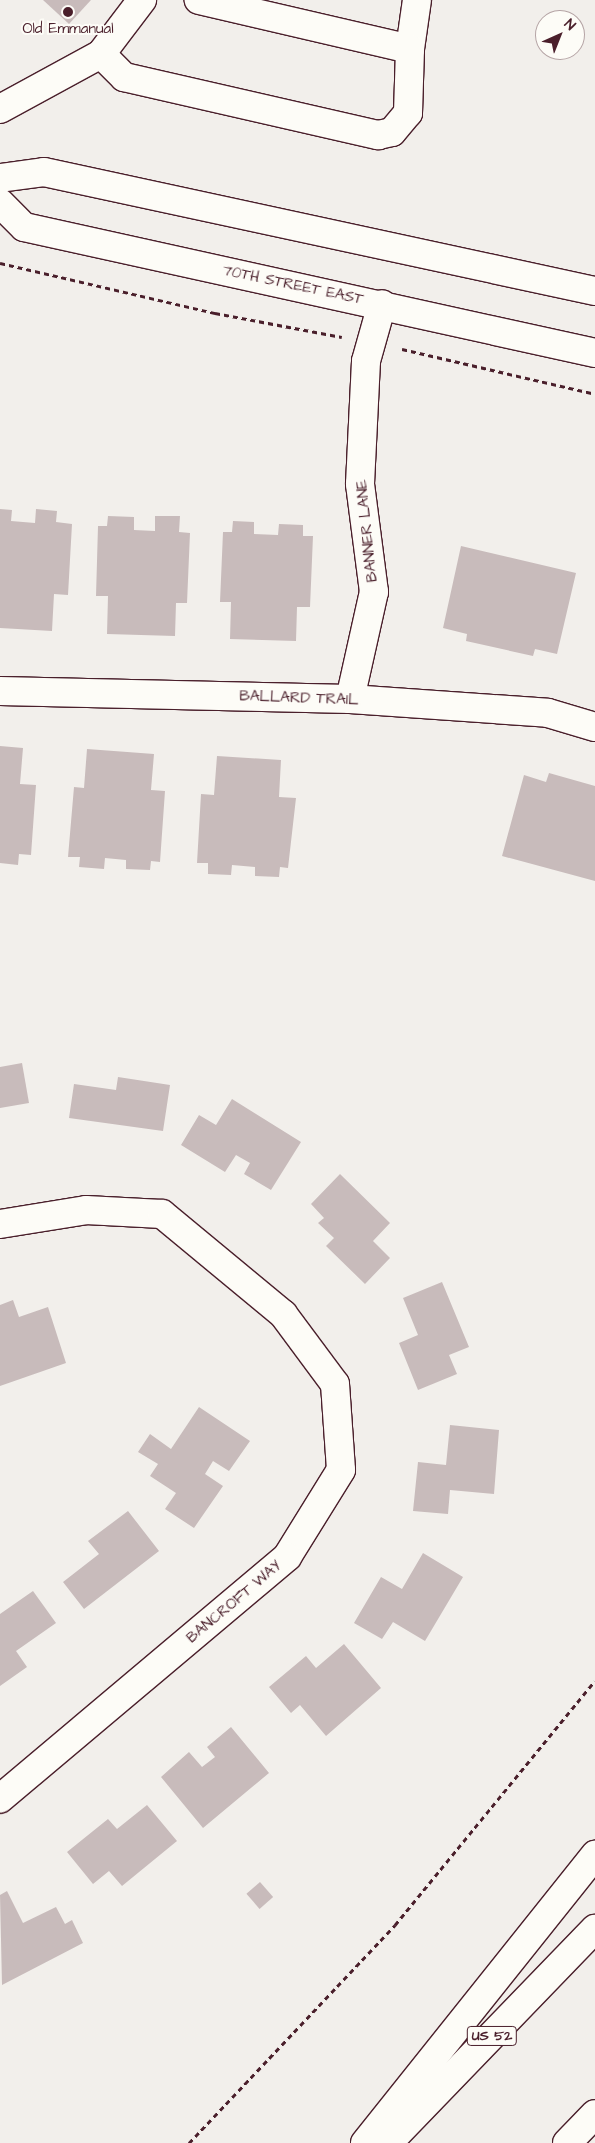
<!DOCTYPE html>
<style>
body{margin:0}
#map{position:relative;width:595px;height:2143px;overflow:hidden;background:#f2efeb;font-family:"Architects Daughter",sans-serif}
div>[style]{position:absolute}
.building>*{inset:0;background:#c8bbbb;transform-origin:0 0}
.path>*{height:3px;margin-top:-1.5px;transform-origin:0;background:repeating-linear-gradient(90deg,#4a1f2b 0 5px,transparent 0 9px)}
.roads{filter:drop-shadow(1px 0 #4a1f2b) drop-shadow(-1px 0 #4a1f2b) drop-shadow(0 1px #4a1f2b) drop-shadow(0 -1px #4a1f2b)}
.minor>*{height:28px;margin:-14px;padding:0 14px;transform-origin:14px;border-radius:14px;background:#fdfcf7}
.major>*{height:28px;margin:-14px;padding:0 14px;transform-origin:14px;border-radius:14px;background:#fdfcf7}
.highway>*{height:28px;margin:-14px;padding:0 14px;transform-origin:14px;border-radius:14px;background:#fdfcf7}
.dots>*{width:14px;height:14px;translate:-50% -50%;box-sizing:border-box;border:2px solid #fdfcf7;border-radius:50%}
span{translate:-50% -50%;white-space:nowrap;text-align:center;line-height:1.15;-webkit-text-stroke:4px #fdfcf7;paint-order:stroke}
.shield-label span{padding:1px 4px;background:#fdfcf7;border:1px solid;border-radius:4px;-webkit-text-stroke-width:0}
.shield-label{font-size:14px;color:#4a1f2b;font-weight:700}
.poi-label{font-size:15px;color:#4a1f2b}
.street-label{font-size:15px;color:#4a1f2b}
.north{position:absolute;left:535px;top:10px;width:50px;height:50px;box-sizing:border-box;background:#fdfcf7;border:1px solid #b5a4a5;border-radius:50%;rotate:44deg;font-size:14px;font-weight:700;line-height:20px;text-align:center;color:#4a1f2b}
.north::after{content:'';display:block;margin:auto;width:18px;height:22px;background:#4a1f2b;clip-path:polygon(50% 0,100% 100%,50% 72%,0 100%)}
</style>
<div id="map">
<div class="building">
<i style="clip-path:polygon(43px 0,91px 0,69px 24px)"></i>
<i style="clip-path:polygon(0 509px,12px 510px,11px 521px,35px 523px,36px 509px,57px 511px,56px 522px,72px 524px,68px 595px,54px 594px,52px 631px,0 628px)"></i>
<i style="clip-path:polygon(108px 516px,134px 517px,134px 530px,155px 531px,155px 516px,180px 516px,179px 532px,190px 533px,187px 603px,176px 603px,175px 636px,107px 634px,108px 596px,96px 596px,98px 526px,107px 526px)"></i>
<i style="clip-path:polygon(233px 521px,254px 522px,254px 534px,278px 535px,279px 524px,303px 525px,303px 536px,313px 536px,310px 607px,297px 607px,296px 641px,230px 639px,231px 602px,220px 602px,223px 532px,232px 532px)"></i>
<i style="clip-path:polygon(461px 546px,576px 573px,557px 654px,535px 649px,533px 656px,466px 641px,467px 634px,443px 628px)"></i>
<i style="clip-path:polygon(0 746px,23px 748px,20px 784px,36px 785px,31px 855px,19px 854px,18px 865px,0 863px)"></i>
<i style="clip-path:polygon(87px 749px,154px 754px,151px 790px,165px 791px,160px 862px,151px 861px,150px 870px,126px 869px,126px 860px,105px 858px,104px 869px,79px 867px,80px 857px,68px 857px,74px 787px,84px 788px)"></i>
<i style="clip-path:polygon(217px 756px,281px 760px,279px 797px,296px 798px,288px 868px,280px 867px,279px 877px,255px 876px,255px 867px,232px 865px,231px 875px,208px 874px,208px 863px,197px 863px,201px 794px,214px 795px)"></i>
<i style="clip-path:polygon(549px 773px,595px 786px,595px 881px,502px 856px,524px 775px,546px 782px)"></i>
<i style="clip-path:polygon(22px 1063px,29px 1103px,0 1108px,0 1067px)"></i>
<i style="clip-path:polygon(118px 1077px,170px 1085px,163px 1131px,69px 1118px,74px 1084px,116px 1090px)"></i>
<i style="clip-path:polygon(232px 1099px,301px 1142px,271px 1190px,244px 1174px,250px 1163px,236px 1155px,225px 1172px,181px 1145px,199px 1115px,216px 1125px)"></i>
<i style="clip-path:polygon(340px 1174px,390px 1223px,373px 1241px,390px 1258px,365px 1284px,326px 1246px,334px 1238px,318px 1223px,324px 1218px,311px 1204px)"></i>
<i style="clip-path:polygon(442px 1282px,469px 1347px,449px 1355px,457px 1374px,418px 1390px,399px 1343px,418px 1335px,403px 1298px)"></i>
<i style="clip-path:polygon(13px 1300px,19px 1317px,48px 1307px,66px 1363px,0 1386px,0 1305px)"></i>
<i style="clip-path:polygon(199px 1407px,250px 1441px,229px 1471px,213px 1461px,205px 1474px,223px 1486px,194px 1528px,165px 1509px,176px 1493px,150px 1476px,158px 1464px,138px 1452px,150px 1434px,171px 1449px)"></i>
<i style="clip-path:polygon(450px 1425px,499px 1430px,494px 1494px,450px 1490px,448px 1514px,413px 1511px,418px 1462px,446px 1465px)"></i>
<i style="clip-path:polygon(128px 1511px,159px 1551px,84px 1609px,63px 1582px,99px 1554px,88px 1541px)"></i>
<i style="clip-path:polygon(423px 1553px,463px 1577px,425px 1641px,393px 1622px,382px 1639px,354px 1623px,381px 1577px,402px 1589px)"></i>
<i style="clip-path:polygon(33px 1591px,56px 1623px,16px 1651px,27px 1667px,0 1686px,0 1614px)"></i>
<i style="clip-path:polygon(344px 1644px,381px 1688px,326px 1736px,300px 1705px,291px 1713px,269px 1687px,306px 1656px,316px 1668px)"></i>
<i style="clip-path:polygon(231px 1727px,269px 1773px,203px 1828px,161px 1777px,189px 1752px,202px 1767px,215px 1757px,207px 1747px)"></i>
<i style="clip-path:polygon(147px 1805px,177px 1841px,122px 1886px,109px 1871px,93px 1884px,67px 1852px,108px 1819px,117px 1829px)"></i>
<i style="left:260px;top:1882px;width:20px;height:18px;rotate:49deg"></i>
<i style="clip-path:polygon(7px 1891px,23px 1923px,56px 1907px,65px 1924px,72px 1920px,83px 1943px,2px 1985px,0 1895px)"></i>
</div>
<div class="path">
<i style="left:0;top:263px;width:221px;rotate:13.1deg"></i>
<i style="left:215px;top:313px;width:129px;rotate:10.7deg"></i>
<i style="left:402px;top:349px;width:198px;rotate:13.1deg"></i>
<i style="left:189px;top:2143px;width:300px;rotate:-46.6deg"></i>
<i style="left:395px;top:1925px;width:315px;rotate:-50.7deg"></i>
</div>
<div class="roads">
<div class="minor">
<i style="left:410px;top:49px;width:49px;rotate:-81.9deg"></i>
<i style="left:101px;top:54px;width:33px;rotate:45deg"></i>
<i style="left:124px;top:77px;width:261px;rotate:12.9deg"></i>
<i style="left:378px;top:135px;width:14px;rotate:-12deg"></i>
<i style="left:392px;top:132px;width:25px;rotate:-50deg"></i>
<i style="left:408px;top:113px;width:64px;rotate:-88.2deg"></i>
<i style="left:410px;top:49px;width:217px;rotate:-166.9deg"></i>
<i style="left:0;top:109px;width:115px;rotate:-28.6deg"></i>
<i style="left:101px;top:54px;width:68px;rotate:-52.8deg"></i>
<i style="left:0;top:691px;width:350px;rotate:1.3deg"></i>
<i style="left:350px;top:699px;width:198px;rotate:4deg"></i>
<i style="left:548px;top:713px;width:49px;rotate:16.6deg"></i>
<i style="left:350px;top:699px;width:110px;rotate:-77.4deg"></i>
<i style="left:374px;top:592px;width:109px;rotate:-97.4deg"></i>
<i style="left:360px;top:484px;width:123px;rotate:-87.2deg"></i>
<i style="left:366px;top:361px;width:59px;rotate:-74.3deg"></i>
<i style="left:0;top:1224px;width:87px;rotate:-9.2deg"></i>
<i style="left:86px;top:1210px;width:76px;rotate:3deg"></i>
<i style="left:162px;top:1214px;width:157px;rotate:39.6deg"></i>
<i style="left:283px;top:1314px;width:87px;rotate:53.4deg"></i>
<i style="left:335px;top:1384px;width:86px;rotate:86deg"></i>
<i style="left:341px;top:1470px;width:102px;rotate:121.8deg"></i>
<i style="left:287px;top:1557px;width:375px;rotate:139.9deg"></i>
</div>
<div class="major">
<i style="left:0;top:178px;width:44px;rotate:-7.8deg"></i>
<i style="left:44px;top:172px;width:564px;rotate:12.19deg"></i>
<i style="left:0;top:203px;width:34px;rotate:45deg"></i>
<i style="left:24px;top:227px;width:585px;rotate:12.44deg"></i>
</div>
<div class="highway">
<i style="left:365px;top:2143px;width:369px;rotate:-51.4deg"></i>
<i style="left:388px;top:2143px;width:298px;rotate:-46deg"></i>
<i style="left:567px;top:2143px;width:40px;rotate:-46deg"></i>
</div>
</div>
<div class="dots">
<i style="left:68px;top:12px;background:#4a1f2b"></i>
</div>
<div class="shield-label">
<span style="left:492px;top:2036px">US 52</span>
</div>
<div class="poi-label">
<span style="left:68px;top:29px">Old Emmanual</span>
</div>
<div class="street-label">
<span style="left:293px;top:285px;rotate:12deg">70TH STREET EAST</span>
<span style="left:367px;top:531px;rotate:-96deg">BANNER LANE</span>
<span style="left:299px;top:698px;rotate:2deg">BALLARD TRAIL</span>
<span style="left:234px;top:1602px;rotate:-40deg">BANCROFT WAY</span>
</div>
<div class="north">N</div>
</div>
